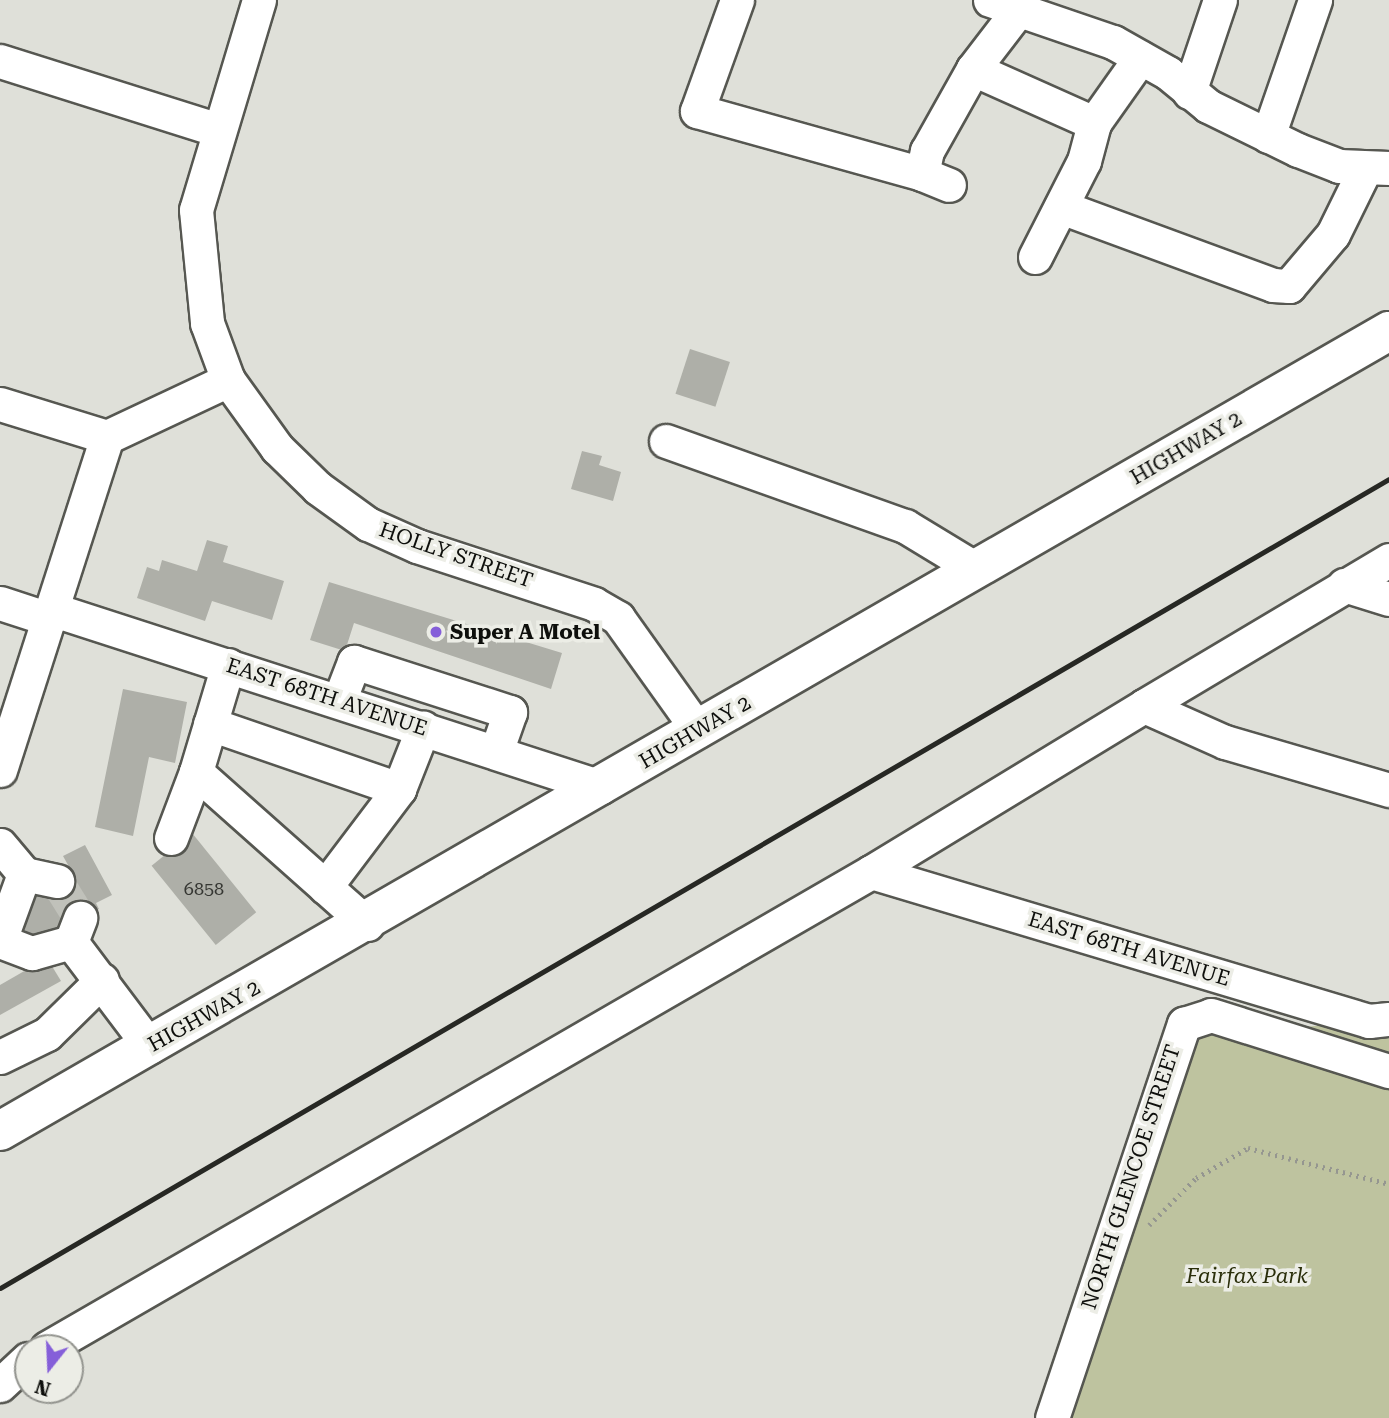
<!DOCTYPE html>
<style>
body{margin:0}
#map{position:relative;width:1389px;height:1418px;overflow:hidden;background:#dfe0d9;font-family:"Roboto Serif",serif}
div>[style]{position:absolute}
.green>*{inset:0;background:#bec39f}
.building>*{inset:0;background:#aeafa8;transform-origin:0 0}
.minor-tunnel>*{height:33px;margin-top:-16.5px;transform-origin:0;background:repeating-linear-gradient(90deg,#c0c1ba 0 33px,transparent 0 50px)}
.path>*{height:4.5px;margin-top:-2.25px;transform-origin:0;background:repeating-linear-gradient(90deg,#959690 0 2px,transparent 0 7px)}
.roads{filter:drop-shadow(2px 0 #565751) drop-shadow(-2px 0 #565751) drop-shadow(0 2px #565751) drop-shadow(0 -2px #565751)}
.minor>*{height:33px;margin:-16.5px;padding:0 16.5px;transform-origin:16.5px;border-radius:16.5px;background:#fff}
.major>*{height:38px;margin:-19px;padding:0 19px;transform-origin:19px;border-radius:19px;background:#fff}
.rail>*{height:5px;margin:-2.5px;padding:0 2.5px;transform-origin:2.5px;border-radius:2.5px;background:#272824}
.dots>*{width:19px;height:19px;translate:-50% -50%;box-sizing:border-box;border:4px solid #ecede6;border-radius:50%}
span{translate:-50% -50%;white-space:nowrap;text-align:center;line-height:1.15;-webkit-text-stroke:7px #ecede6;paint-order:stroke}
.number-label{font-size:18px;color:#363733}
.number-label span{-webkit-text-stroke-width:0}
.street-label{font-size:21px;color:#0e0f0c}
.poi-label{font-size:21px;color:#0e0f0c;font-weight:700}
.left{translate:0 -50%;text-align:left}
.park-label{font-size:21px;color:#2a2e0a;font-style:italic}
.north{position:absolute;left:14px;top:1334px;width:70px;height:70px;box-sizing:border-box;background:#ecede6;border:2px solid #93948f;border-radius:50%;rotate:198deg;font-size:19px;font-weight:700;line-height:28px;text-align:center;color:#0e0f0c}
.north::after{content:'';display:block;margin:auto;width:24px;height:32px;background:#855fd9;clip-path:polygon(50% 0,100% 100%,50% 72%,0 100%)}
</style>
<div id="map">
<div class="green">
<i style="clip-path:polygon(1389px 1019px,1389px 1418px,1052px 1418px,1176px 1039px)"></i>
</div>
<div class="building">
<i style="left:690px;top:349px;width:42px;height:47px;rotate:18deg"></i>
<i style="clip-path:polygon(582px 451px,602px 456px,599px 465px,621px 472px,613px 501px,571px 489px)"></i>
<i style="clip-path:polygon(207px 540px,228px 546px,223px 562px,284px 581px,272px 620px,212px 601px,205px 621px,137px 598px,147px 567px,159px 571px,162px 560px,197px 571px)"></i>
<i style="clip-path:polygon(329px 582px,562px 653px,551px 689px,354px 623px,345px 651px,310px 640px)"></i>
<i style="clip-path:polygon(123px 689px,187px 702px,175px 763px,149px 757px,133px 836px,95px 827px)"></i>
<i style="left:192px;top:833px;width:102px;height:52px;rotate:51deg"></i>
<i style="clip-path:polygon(85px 845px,112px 895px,96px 903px,99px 909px,30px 939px,20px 921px,28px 898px,73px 874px,63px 856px)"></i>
<i style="clip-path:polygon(47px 958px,61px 981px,0 1015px,0 985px)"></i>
</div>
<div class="minor-tunnel">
<i style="left:57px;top:881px;width:44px;rotate:58.1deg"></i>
</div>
<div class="path">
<i style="left:1149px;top:1225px;width:66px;rotate:-45deg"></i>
<i style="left:1196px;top:1178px;width:60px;rotate:-30deg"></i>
<i style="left:1248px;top:1148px;width:146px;rotate:14.3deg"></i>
</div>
<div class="roads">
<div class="minor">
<i style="left:259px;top:0;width:219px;rotate:106.7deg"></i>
<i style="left:196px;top:210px;width:114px;rotate:84.4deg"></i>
<i style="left:207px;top:323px;width:61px;rotate:69.8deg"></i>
<i style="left:228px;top:380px;width:84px;rotate:54.2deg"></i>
<i style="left:277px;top:448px;width:57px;rotate:44.3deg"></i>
<i style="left:318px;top:488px;width:62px;rotate:35.8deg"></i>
<i style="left:368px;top:524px;width:54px;rotate:24.2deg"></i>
<i style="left:417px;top:546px;width:186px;rotate:18.1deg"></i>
<i style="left:594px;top:604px;width:28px;rotate:30deg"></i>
<i style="left:618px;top:618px;width:138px;rotate:54.5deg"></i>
<i style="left:737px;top:0;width:118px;rotate:109.8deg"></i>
<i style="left:697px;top:111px;width:234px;rotate:15.6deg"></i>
<i style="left:922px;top:174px;width:24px;rotate:-78deg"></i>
<i style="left:927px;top:151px;width:94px;rotate:-60.7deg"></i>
<i style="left:973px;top:69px;width:76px;rotate:-52.5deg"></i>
<i style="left:990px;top:0;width:130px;rotate:18.9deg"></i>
<i style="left:1113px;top:42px;width:63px;rotate:29.4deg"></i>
<i style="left:1168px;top:73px;width:52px;rotate:39.5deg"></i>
<i style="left:1208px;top:106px;width:100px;rotate:26.1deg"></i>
<i style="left:1298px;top:150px;width:44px;rotate:21.3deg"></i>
<i style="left:1339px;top:166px;width:50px;rotate:2.3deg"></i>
<i style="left:0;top:61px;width:226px;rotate:17.5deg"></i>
<i style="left:973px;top:69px;width:133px;rotate:24.1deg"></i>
<i style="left:1189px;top:92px;width:97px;rotate:-71.4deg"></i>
<i style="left:1268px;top:136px;width:144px;rotate:-70.9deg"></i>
<i style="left:922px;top:174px;width:29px;rotate:22deg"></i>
<i style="left:1061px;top:207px;width:226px;rotate:20.2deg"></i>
<i style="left:1273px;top:285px;width:16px;rotate:4deg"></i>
<i style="left:1289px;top:286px;width:68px;rotate:-49.8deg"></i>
<i style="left:1333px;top:234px;width:72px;rotate:-63.8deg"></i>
<i style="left:1035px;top:257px;width:108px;rotate:-63deg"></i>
<i style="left:1084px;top:161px;width:39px;rotate:-75deg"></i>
<i style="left:1094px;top:123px;width:80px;rotate:-54.7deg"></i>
<i style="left:0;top:404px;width:112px;rotate:17.1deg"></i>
<i style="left:107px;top:437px;width:134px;rotate:-25.2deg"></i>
<i style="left:666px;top:441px;width:254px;rotate:19.6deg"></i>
<i style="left:905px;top:526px;width:83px;rotate:31.2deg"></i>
<i style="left:1344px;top:585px;width:47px;rotate:17.3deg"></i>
<i style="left:0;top:603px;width:52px;rotate:18.1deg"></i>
<i style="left:51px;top:609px;width:578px;rotate:17.93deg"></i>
<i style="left:228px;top:665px;width:112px;rotate:106.7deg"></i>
<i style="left:196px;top:772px;width:229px;rotate:41.6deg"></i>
<i style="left:339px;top:701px;width:42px;rotate:-69deg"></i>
<i style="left:354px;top:662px;width:164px;rotate:17.8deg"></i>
<i style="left:510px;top:712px;width:42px;rotate:109.3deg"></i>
<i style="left:1144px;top:706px;width:285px;rotate:-30.8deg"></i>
<i style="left:210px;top:724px;width:200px;rotate:19deg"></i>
<i style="left:399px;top:789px;width:66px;rotate:-68.5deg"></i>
<i style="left:0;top:770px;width:350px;rotate:-72.2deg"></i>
<i style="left:171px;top:838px;width:71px;rotate:-69.3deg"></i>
<i style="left:0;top:845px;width:38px;rotate:50deg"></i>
<i style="left:24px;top:874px;width:70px;rotate:110deg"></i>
<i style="left:871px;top:872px;width:520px;rotate:16.66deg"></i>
<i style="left:1369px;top:1021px;width:20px;rotate:-6deg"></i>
<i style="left:24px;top:874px;width:34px;rotate:12deg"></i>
<i style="left:325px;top:887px;width:123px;rotate:-52.9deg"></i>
<i style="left:0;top:941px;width:34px;rotate:21deg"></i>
<i style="left:32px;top:953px;width:41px;rotate:-15.8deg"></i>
<i style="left:71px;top:942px;width:26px;rotate:-69deg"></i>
<i style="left:71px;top:942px;width:131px;rotate:53deg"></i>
<i style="left:0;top:1057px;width:52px;rotate:-26.1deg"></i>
<i style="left:47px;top:1034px;width:77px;rotate:-44.5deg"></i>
<i style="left:47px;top:1348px;width:952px;rotate:-30.01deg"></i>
<i style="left:871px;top:872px;width:320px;rotate:-31.3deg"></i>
<i style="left:1144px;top:706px;width:89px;rotate:24deg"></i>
<i style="left:1225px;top:742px;width:171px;rotate:16.3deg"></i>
<i style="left:0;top:1385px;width:38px;rotate:-43deg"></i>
<i style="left:1052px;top:1418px;width:416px;rotate:-71.5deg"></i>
<i style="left:1184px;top:1024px;width:28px;rotate:-18deg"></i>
<i style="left:1211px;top:1015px;width:187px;rotate:17.5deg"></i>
</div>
<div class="major">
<i style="left:0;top:1131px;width:1603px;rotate:-29.94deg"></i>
</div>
</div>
<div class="rail">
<i style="left:0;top:1288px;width:1607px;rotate:-30.22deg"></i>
</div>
<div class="dots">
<i style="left:436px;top:632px;background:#855fd9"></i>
</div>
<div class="number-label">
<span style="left:204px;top:889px">6858</span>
</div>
<div class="street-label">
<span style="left:1186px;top:448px;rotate:-30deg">HIGHWAY 2</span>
<span style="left:456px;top:555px;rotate:19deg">HOLLY STREET</span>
<span style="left:327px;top:697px;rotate:18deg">EAST 68TH AVENUE</span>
<span style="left:695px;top:732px;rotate:-30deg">HIGHWAY 2</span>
<span style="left:1129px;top:949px;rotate:17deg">EAST 68TH AVENUE</span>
<span style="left:204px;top:1016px;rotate:-29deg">HIGHWAY 2</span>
<span style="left:1131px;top:1177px;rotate:-72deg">NORTH GLENCOE STREET</span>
</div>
<div class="poi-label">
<span class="left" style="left:450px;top:632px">Super A Motel</span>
</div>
<div class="park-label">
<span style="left:1247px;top:1276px">Fairfax Park</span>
</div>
<div class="north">N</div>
</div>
